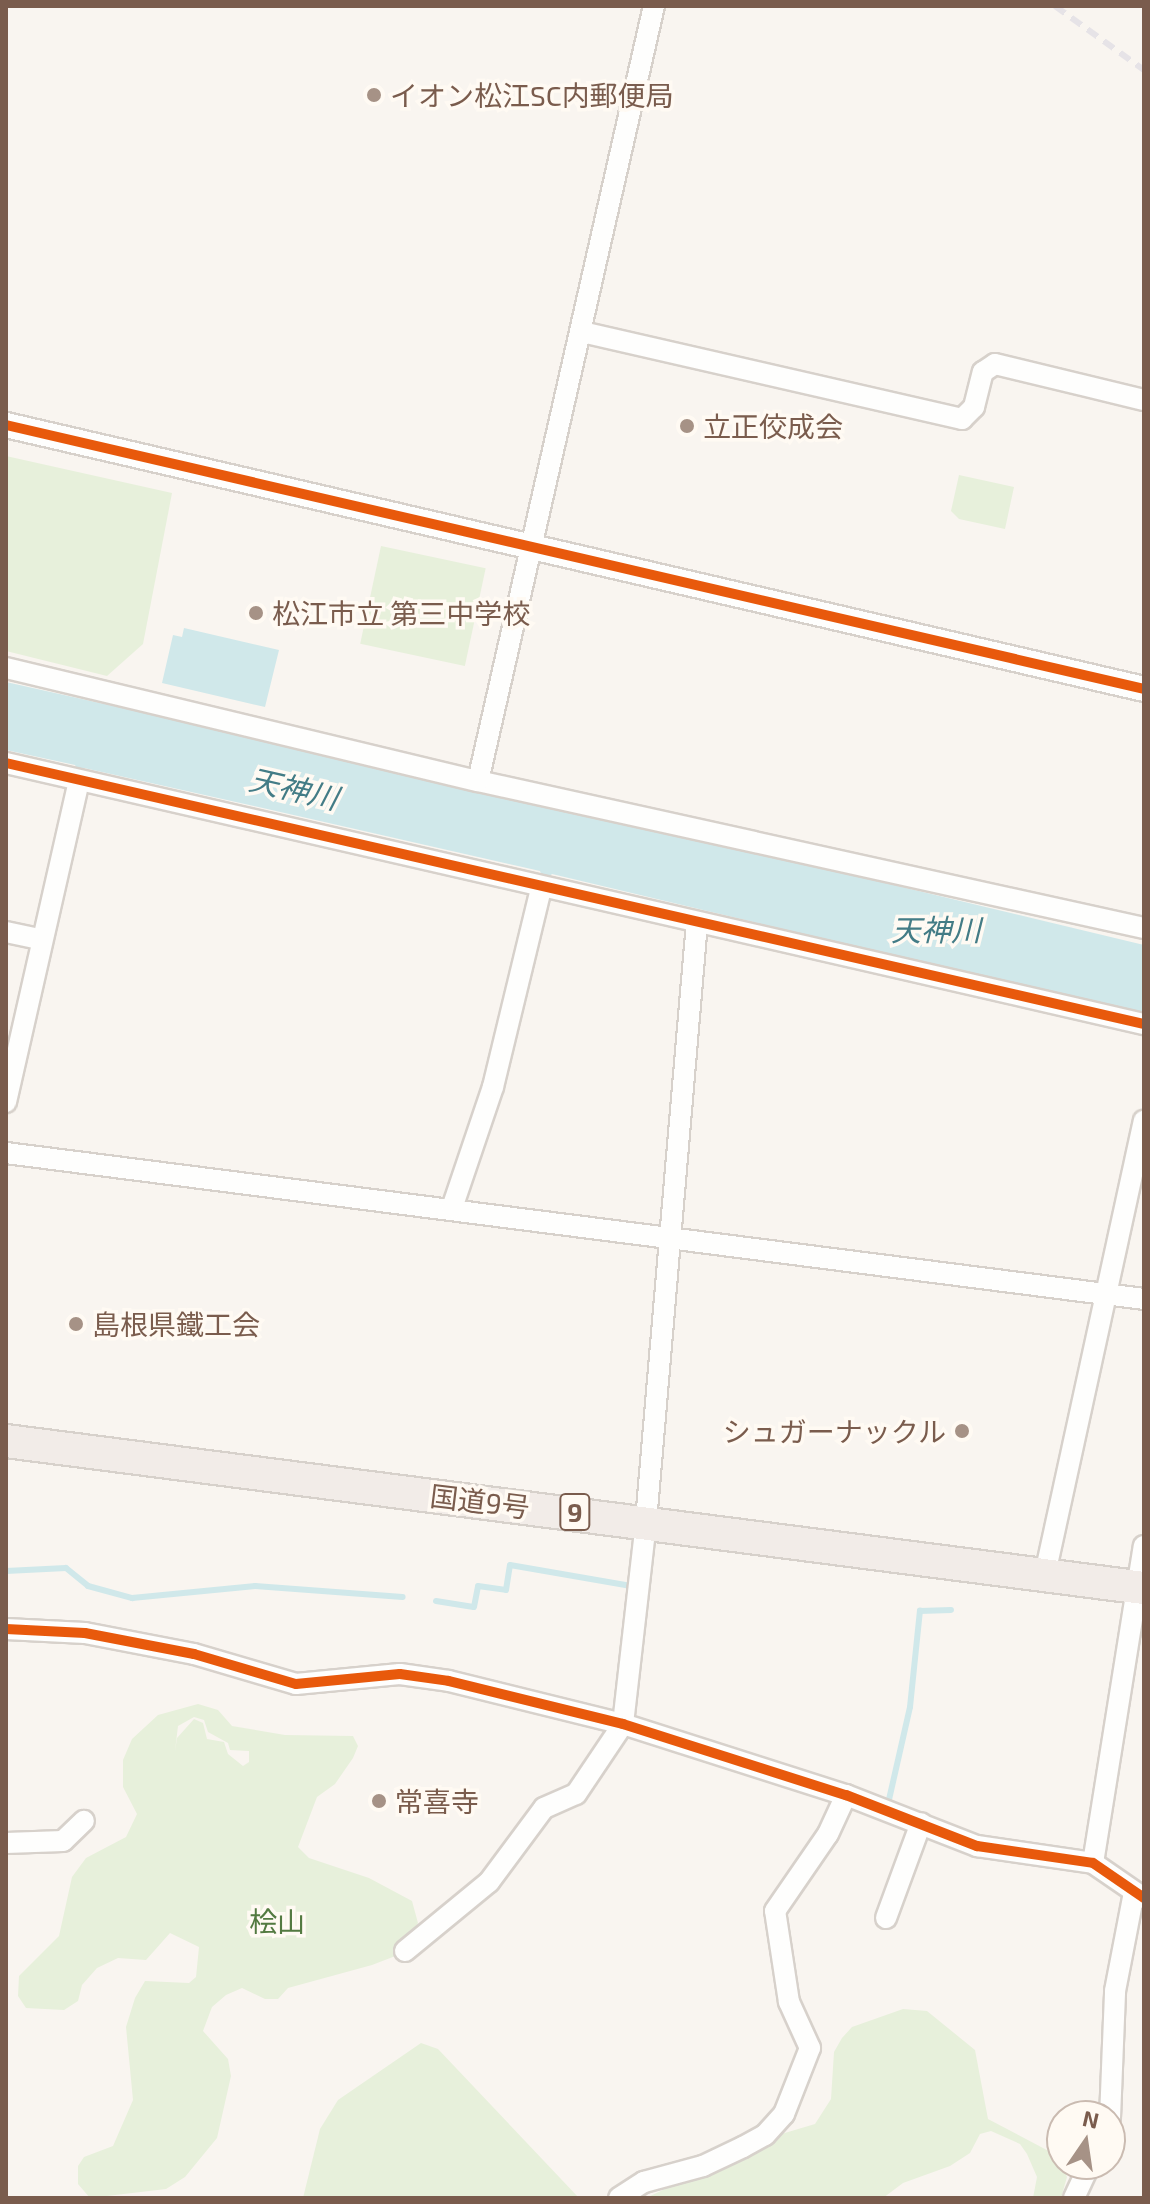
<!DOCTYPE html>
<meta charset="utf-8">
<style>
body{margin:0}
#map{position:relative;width:1150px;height:2204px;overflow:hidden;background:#f9f5f0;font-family:"Exo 2","Noto Sans JP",sans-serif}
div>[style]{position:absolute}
.green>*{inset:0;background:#e7f0db;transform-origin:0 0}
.water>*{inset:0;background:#d0e8ea}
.stream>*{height:6px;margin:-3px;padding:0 3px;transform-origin:3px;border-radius:3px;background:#d0e8ea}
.roads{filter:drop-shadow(2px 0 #d7d1cb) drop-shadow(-2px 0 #d7d1cb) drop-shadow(0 2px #d7d1cb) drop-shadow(0 -2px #d7d1cb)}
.minor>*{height:20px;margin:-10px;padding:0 10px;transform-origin:10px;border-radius:10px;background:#fefefd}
.tertiary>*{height:24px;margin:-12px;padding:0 12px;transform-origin:12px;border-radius:12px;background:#fefefd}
.trunk>*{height:32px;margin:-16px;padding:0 16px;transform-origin:16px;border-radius:16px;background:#f2ece8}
.rail>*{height:6px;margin-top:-3px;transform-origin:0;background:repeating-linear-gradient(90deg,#e6e3e7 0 12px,transparent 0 20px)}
.cycleway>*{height:10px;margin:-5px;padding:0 5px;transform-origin:5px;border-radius:5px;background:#e8590c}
.dots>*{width:22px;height:22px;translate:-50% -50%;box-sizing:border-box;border:4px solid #fffaf3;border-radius:50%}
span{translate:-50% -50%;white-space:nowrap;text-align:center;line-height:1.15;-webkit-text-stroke:7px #fffaf3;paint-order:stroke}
.shield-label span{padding:2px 6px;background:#fffaf3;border:2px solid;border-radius:6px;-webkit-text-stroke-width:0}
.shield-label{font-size:26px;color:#7a5c4d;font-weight:700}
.poi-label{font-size:28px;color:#7a5c4d}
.left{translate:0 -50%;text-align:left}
.right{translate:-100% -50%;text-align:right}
.street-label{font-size:28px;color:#7a5c4d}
.park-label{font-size:28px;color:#537a41}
.water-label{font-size:30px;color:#437c86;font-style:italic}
.frame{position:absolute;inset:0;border:8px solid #7a5c4d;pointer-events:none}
.north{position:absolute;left:1046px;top:2100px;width:80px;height:80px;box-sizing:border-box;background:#fffaf3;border:2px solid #cabbb1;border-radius:50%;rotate:13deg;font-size:22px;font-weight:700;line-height:32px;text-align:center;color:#7a5c4d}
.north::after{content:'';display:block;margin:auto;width:28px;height:36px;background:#a69286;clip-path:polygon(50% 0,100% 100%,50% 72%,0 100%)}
</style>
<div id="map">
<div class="green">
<i style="clip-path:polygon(6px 456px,172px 493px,143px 644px,107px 676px,6px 651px)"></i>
<i style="clip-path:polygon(959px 475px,1014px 487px,1005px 529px,959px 519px,951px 511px)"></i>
<i style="left:381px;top:546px;width:107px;height:100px;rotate:12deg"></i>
<i style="clip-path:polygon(evenodd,198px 1704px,218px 1710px,232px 1726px,285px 1735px,353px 1736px,358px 1746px,353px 1758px,335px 1784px,317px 1797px,298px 1847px,309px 1858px,369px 1878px,412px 1901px,418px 1923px,398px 1955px,372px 1965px,288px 1988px,278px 1999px,265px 1999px,242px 1988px,226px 1995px,212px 2007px,203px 2031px,228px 2059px,231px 2076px,217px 2138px,185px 2177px,166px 2189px,90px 2198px,78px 2184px,78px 2166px,84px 2157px,113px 2146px,133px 2100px,126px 2027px,135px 1998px,145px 1981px,189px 1983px,196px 1977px,199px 1947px,170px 1933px,146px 1960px,118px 1958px,97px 1968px,82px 1985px,78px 2001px,64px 2010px,26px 2008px,18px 1996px,19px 1976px,59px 1936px,72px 1877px,86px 1858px,126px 1837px,137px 1814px,123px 1787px,123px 1760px,132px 1739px,158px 1715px,198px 1704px,194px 1717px,204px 1720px,208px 1732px,228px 1743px,230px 1750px,249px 1751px,249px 1762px,243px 1766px,228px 1754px,224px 1742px,207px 1739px,203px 1723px,194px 1719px,177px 1738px,175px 1751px,178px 1726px,194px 1717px)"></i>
<i style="clip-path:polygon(903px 2009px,927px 2011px,975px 2050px,988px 2119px,1060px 2157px,1067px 2177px,1061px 2198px,1033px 2198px,1037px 2177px,1027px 2154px,1020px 2144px,991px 2131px,980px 2134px,970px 2153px,950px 2166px,903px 2183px,883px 2198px,646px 2198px,778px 2135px,815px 2124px,831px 2099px,834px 2052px,842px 2038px,852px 2027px)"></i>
<i style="clip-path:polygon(421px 2043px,438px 2049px,579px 2198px,303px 2198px,320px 2129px,338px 2100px)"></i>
</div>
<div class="water">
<i style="clip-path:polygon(184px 628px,279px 650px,265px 707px,162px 683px,173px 635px,182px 637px)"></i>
<i style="clip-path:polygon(6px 682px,643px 825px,1144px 945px,1144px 1015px,552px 874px,544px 881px,540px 871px,276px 811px,84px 768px,79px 773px,75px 765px,6px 750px)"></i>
</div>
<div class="stream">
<i style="left:6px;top:1571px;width:60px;rotate:-2.9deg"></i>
<i style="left:66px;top:1568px;width:28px;rotate:39deg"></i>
<i style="left:88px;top:1586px;width:46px;rotate:15.3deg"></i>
<i style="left:132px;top:1598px;width:124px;rotate:-5.6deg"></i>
<i style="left:255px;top:1586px;width:148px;rotate:4.3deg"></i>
<i style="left:436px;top:1601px;width:38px;rotate:9deg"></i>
<i style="left:474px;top:1607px;width:21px;rotate:-79deg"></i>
<i style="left:478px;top:1586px;width:28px;rotate:8deg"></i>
<i style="left:506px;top:1590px;width:25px;rotate:-81deg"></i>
<i style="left:510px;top:1565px;width:123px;rotate:9.8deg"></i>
<i style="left:888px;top:1804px;width:99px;rotate:-77.2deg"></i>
<i style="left:910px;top:1707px;width:97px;rotate:-84.1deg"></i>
<i style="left:920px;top:1611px;width:31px;rotate:-2deg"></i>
</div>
<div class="roads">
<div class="minor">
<i style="left:582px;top:332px;width:390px;rotate:12.9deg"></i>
<i style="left:962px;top:419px;width:17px;rotate:-45deg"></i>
<i style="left:974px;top:407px;width:36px;rotate:-76deg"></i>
<i style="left:983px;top:372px;width:14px;rotate:-34deg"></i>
<i style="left:995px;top:364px;width:153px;rotate:13.6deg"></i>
<i style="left:6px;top:668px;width:485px;rotate:13.5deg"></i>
<i style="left:478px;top:781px;width:682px;rotate:12.45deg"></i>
<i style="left:6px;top:763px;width:1168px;rotate:12.92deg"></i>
<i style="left:478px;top:781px;width:795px;rotate:-77.21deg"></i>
<i style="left:6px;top:932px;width:35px;rotate:12deg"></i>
<i style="left:6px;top:1102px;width:330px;rotate:-77.2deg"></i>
<i style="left:6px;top:1153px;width:1147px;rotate:7.31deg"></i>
<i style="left:452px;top:1208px;width:128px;rotate:-71.3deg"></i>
<i style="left:493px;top:1087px;width:205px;rotate:-76.4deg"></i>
<i style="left:1045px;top:1574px;width:464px;rotate:-77.7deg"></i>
<i style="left:6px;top:1629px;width:79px;rotate:2.9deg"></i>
<i style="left:85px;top:1633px;width:111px;rotate:10.9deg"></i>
<i style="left:194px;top:1654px;width:106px;rotate:16.4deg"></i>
<i style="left:296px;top:1684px;width:104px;rotate:-5.5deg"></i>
<i style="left:400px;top:1674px;width:49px;rotate:8.1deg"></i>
<i style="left:449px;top:1681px;width:179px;rotate:13.9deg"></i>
<i style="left:623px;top:1724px;width:234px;rotate:17.7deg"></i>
<i style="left:846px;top:1795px;width:141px;rotate:21.3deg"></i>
<i style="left:977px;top:1846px;width:117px;rotate:8.3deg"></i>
<i style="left:1093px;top:1863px;width:62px;rotate:34.5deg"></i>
<i style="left:6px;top:1843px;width:57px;rotate:-2deg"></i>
<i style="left:63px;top:1841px;width:29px;rotate:-44deg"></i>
<i style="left:1093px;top:1863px;width:321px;rotate:-80.9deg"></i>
<i style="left:886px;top:1918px;width:101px;rotate:-69.8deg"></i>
<i style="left:405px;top:1951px;width:109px;rotate:-39.4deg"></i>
<i style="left:489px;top:1882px;width:92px;rotate:-53.4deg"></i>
<i style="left:544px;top:1808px;width:35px;rotate:-24deg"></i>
<i style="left:576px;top:1794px;width:84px;rotate:-56.1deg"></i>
<i style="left:623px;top:1724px;width:204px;rotate:-83.5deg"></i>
<i style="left:646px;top:1521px;width:601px;rotate:-85.13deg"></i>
<i style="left:1110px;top:2118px;width:127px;rotate:-87.7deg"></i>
<i style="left:1115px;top:1991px;width:101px;rotate:-79.1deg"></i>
<i style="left:619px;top:2198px;width:30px;rotate:-33deg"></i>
<i style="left:644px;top:2182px;width:61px;rotate:-15.2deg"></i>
<i style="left:703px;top:2166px;width:44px;rotate:-25.4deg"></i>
<i style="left:743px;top:2147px;width:25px;rotate:-29deg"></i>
<i style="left:765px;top:2135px;width:28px;rotate:-48deg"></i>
<i style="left:784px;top:2114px;width:71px;rotate:-68.5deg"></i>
<i style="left:810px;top:2048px;width:51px;rotate:-114.5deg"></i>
<i style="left:789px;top:2002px;width:92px;rotate:-98.7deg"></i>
<i style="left:775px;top:1911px;width:93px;rotate:-55.5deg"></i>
<i style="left:828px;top:1834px;width:43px;rotate:-65.2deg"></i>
<i style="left:1074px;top:2198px;width:38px;rotate:-65deg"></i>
</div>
<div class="tertiary">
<i style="left:6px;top:425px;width:1168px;rotate:13.06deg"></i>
</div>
<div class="trunk">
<i style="left:6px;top:1441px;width:1147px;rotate:7.36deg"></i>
</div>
</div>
<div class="rail">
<i style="left:1055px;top:6px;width:110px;rotate:35.7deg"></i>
</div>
<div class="cycleway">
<i style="left:6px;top:425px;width:1168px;rotate:13.06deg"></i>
<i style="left:6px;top:763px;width:1168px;rotate:12.92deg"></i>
<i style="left:6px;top:1629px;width:79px;rotate:2.9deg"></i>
<i style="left:85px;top:1633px;width:111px;rotate:10.9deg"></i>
<i style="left:194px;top:1654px;width:106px;rotate:16.4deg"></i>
<i style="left:296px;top:1684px;width:104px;rotate:-5.5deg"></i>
<i style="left:400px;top:1674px;width:49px;rotate:8.1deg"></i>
<i style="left:449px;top:1681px;width:179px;rotate:13.9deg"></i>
<i style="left:623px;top:1724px;width:234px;rotate:17.7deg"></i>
<i style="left:846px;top:1795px;width:141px;rotate:21.3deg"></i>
<i style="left:977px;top:1846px;width:117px;rotate:8.3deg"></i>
<i style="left:1093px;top:1863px;width:62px;rotate:34.5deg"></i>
</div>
<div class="dots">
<i style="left:374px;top:95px;background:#a69286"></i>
<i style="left:687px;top:426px;background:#a69286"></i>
<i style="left:256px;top:613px;background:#a69286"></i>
<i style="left:76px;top:1324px;background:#a69286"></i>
<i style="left:962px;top:1431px;background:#a69286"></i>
<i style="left:379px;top:1801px;background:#a69286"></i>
</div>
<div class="shield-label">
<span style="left:575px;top:1512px">9</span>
</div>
<div class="poi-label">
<span class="left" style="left:390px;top:95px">イオン松江SC内郵便局</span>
<span class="left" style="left:703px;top:426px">立正佼成会</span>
<span class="left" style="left:272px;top:613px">松江市立 第三中学校</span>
<span class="left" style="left:92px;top:1324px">島根県鐵工会</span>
<span class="right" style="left:946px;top:1431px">シュガーナックル</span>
<span class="left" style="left:395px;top:1801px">常喜寺</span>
</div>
<div class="street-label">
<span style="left:480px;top:1501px;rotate:7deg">国道9号</span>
</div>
<div class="park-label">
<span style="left:277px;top:1921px">桧山</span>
</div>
<div class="water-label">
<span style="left:294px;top:788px;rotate:13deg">天神川</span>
<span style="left:936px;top:929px">天神川</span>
</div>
<div class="frame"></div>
<div class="north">N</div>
</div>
